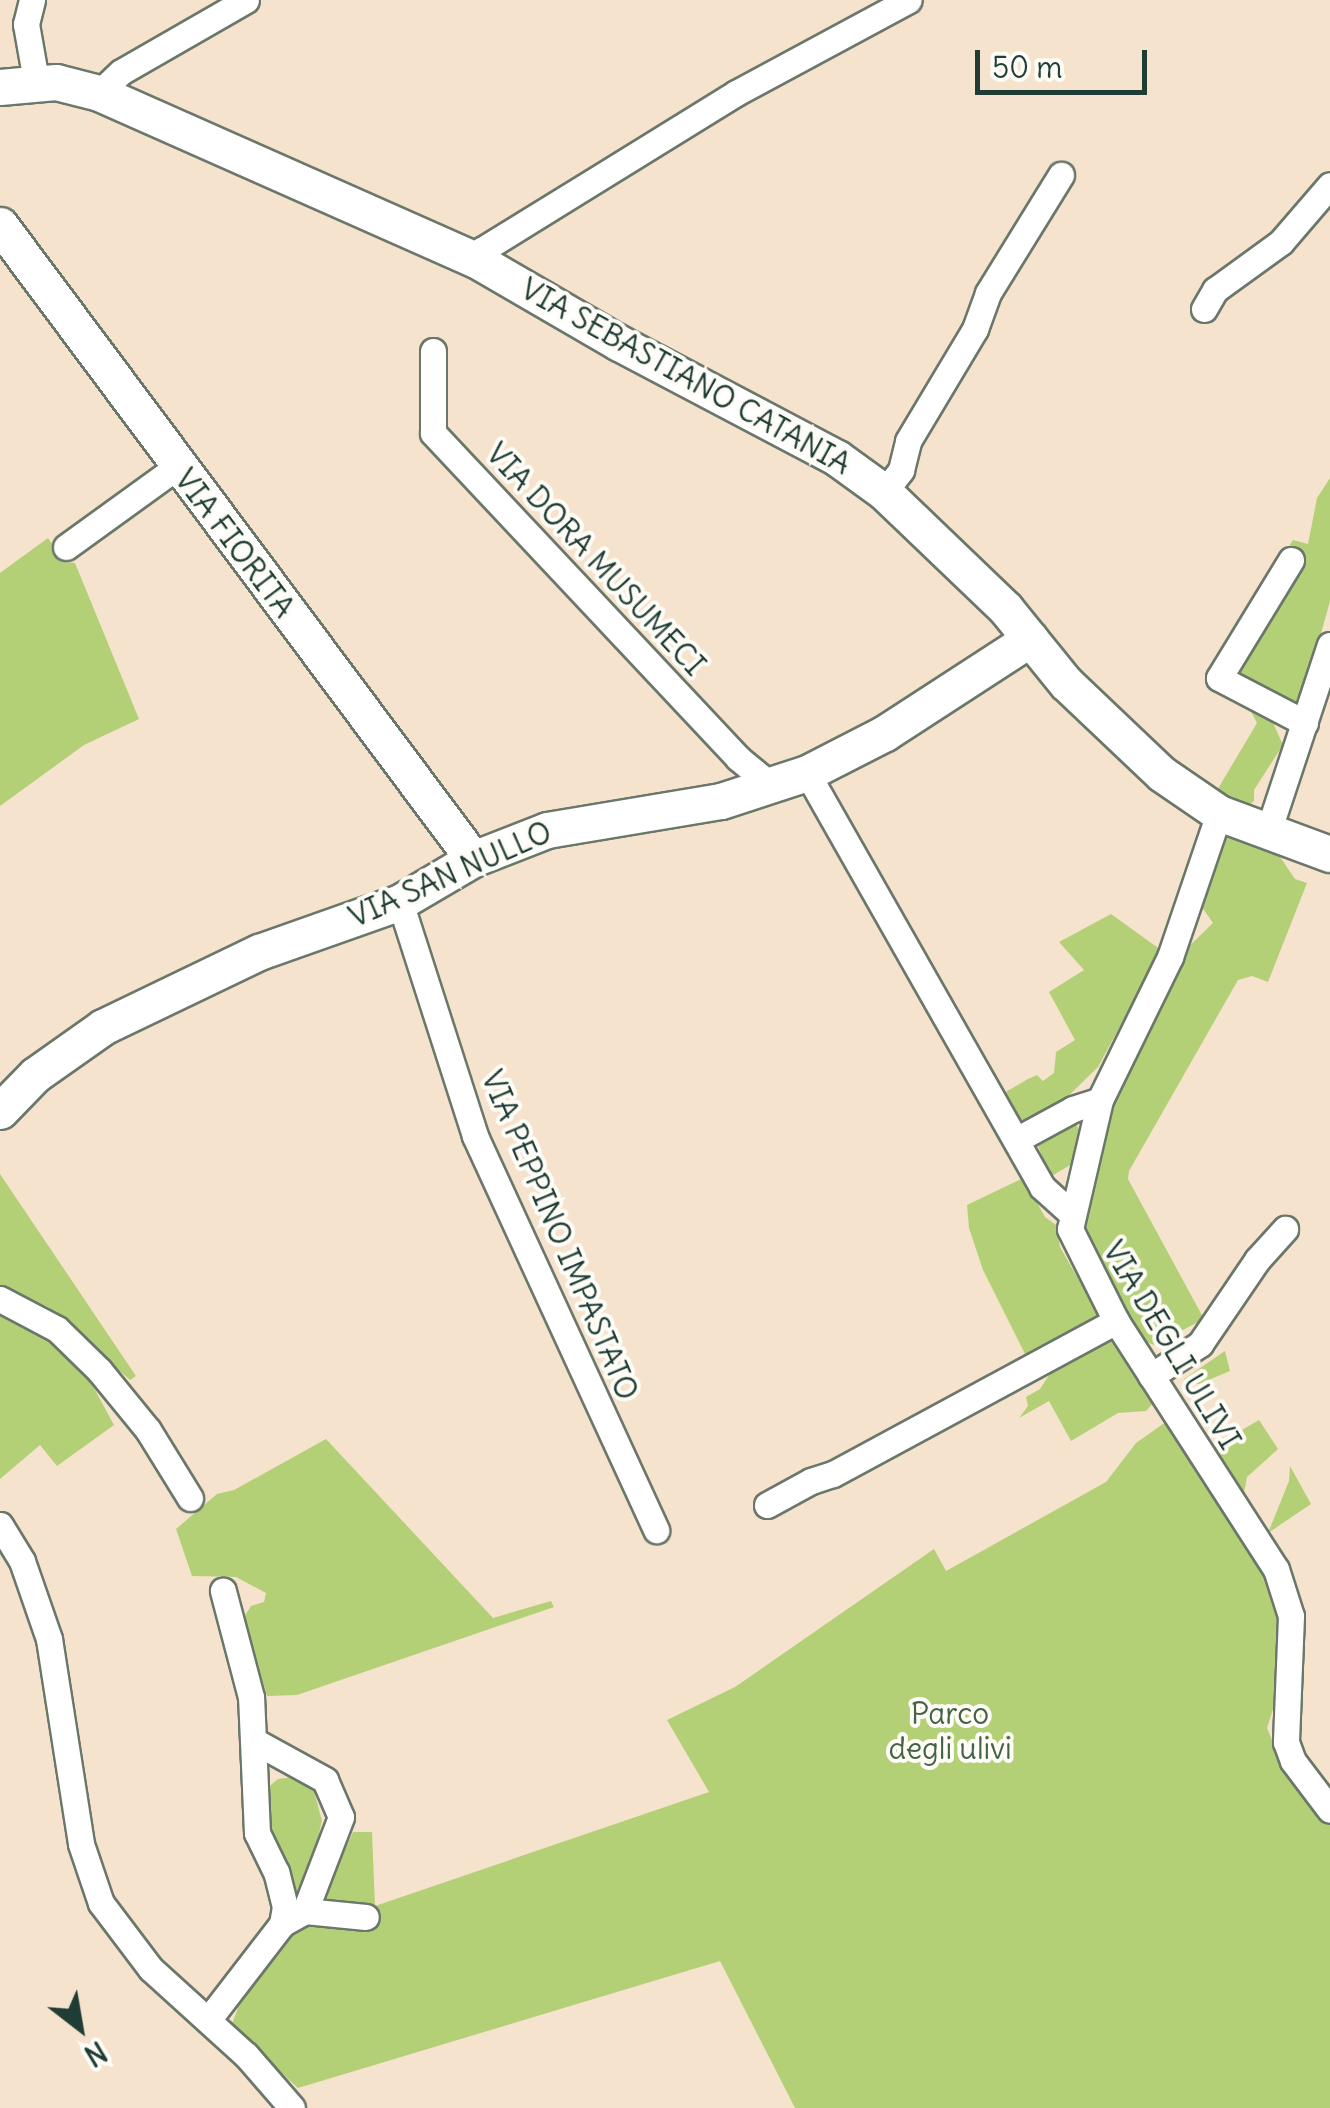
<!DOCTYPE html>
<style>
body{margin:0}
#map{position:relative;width:1330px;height:2108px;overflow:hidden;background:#f6e3cd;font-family:Delius,sans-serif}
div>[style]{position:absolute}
.green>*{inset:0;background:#b4d077}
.roads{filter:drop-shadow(2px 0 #6a776a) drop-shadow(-2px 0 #6a776a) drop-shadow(0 2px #6a776a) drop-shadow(0 -2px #6a776a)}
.minor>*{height:25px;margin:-12.5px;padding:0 12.5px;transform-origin:12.5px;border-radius:12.5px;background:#fff}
.secondary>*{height:35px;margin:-17.5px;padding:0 17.5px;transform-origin:17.5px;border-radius:17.5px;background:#fff}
span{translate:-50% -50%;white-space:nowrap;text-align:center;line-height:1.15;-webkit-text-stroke:8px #fdfcf7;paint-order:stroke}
.street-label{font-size:30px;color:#1f3d34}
.park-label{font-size:30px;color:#446245}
.north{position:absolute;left:30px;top:1978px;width:100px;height:100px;-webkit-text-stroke:8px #fdfcf7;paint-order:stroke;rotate:149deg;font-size:28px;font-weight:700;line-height:40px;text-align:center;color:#1f3d34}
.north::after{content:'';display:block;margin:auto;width:35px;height:45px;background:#1f3d34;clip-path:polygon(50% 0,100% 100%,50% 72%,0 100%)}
.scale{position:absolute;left:975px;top:50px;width:172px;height:45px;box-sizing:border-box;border:5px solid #1f3d34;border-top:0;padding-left:12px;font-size:30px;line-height:35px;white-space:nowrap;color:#1f3d34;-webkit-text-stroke:8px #fdfcf7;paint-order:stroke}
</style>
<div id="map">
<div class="green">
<i style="clip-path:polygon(1330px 478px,1330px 601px,1301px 706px,1234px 672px,1287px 549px,1293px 540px,1308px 544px,1317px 498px)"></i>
<i style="clip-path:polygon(48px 538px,65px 562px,75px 563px,139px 719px,84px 745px,0 806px,0 573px)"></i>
<i style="clip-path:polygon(1246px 702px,1270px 716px,1283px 745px,1254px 790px,1254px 801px,1245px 808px,1216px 792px,1257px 723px)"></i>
<i style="clip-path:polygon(1229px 829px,1274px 848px,1295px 879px,1307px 883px,1268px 982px,1252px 976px,1238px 980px,1129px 1171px,1128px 1179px,1204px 1319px,1154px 1345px,1142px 1340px,1114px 1302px,1084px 1233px,1084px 1210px,1106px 1117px,1183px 952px,1213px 923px,1197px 900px)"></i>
<i style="clip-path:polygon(1111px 914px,1161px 950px,1098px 1067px,1061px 1103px,1019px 1126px,1002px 1099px,1004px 1093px,1028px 1079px,1037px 1075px,1043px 1081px,1054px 1073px,1056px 1052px,1075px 1040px,1049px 992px,1084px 970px,1059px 942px)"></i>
<i style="clip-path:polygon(1069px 1124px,1076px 1124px,1080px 1131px,1072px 1164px,1050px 1177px,1037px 1143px)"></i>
<i style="clip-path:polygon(0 1174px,136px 1376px,130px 1380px,48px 1307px,0 1288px)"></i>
<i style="clip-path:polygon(1023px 1178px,1045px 1217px,1056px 1225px,1060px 1247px,1099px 1315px,1095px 1322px,1026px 1356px,983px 1270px,969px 1228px,967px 1205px)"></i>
<i style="clip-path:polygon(0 1311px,48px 1337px,88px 1377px,114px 1425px,57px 1466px,40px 1445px,0 1479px)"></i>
<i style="clip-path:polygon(1109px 1338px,1135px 1378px,1156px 1400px,1146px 1411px,1118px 1413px,1071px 1441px,1049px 1401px,1019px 1418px,1028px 1406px,1026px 1397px,1040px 1389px,1053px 1369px)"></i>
<i style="clip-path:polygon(1225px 1351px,1230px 1371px,1199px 1384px,1186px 1384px,1184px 1379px)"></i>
<i style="clip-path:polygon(1170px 1419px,1258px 1555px,1281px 1607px,1281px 1685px,1267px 1728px,1285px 1770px,1330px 1821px,1330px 2108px,795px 2108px,720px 1961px,298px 2088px,231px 2027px,248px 1980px,288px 1937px,310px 1924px,376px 1924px,374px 1907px,323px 1899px,353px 1832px,372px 1832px,375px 1906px,709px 1792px,667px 1720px,735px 1687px,934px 1549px,946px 1571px,1106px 1482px,1136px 1443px)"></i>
<i style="clip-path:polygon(1259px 1420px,1278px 1449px,1247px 1477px,1243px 1498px,1211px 1448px)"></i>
<i style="clip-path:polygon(326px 1439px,493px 1618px,551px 1601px,554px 1607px,297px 1695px,267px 1696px,244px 1617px,251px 1606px,264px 1602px,266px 1593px,236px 1577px,192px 1576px,176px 1529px,217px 1494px,234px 1490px)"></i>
<i style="clip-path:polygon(1290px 1466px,1311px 1504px,1268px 1533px,1289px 1481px)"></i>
<i style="clip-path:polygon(294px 1777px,314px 1791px,322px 1821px,312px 1863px,295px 1901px,271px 1832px,267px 1788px,278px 1779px)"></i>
</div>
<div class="roads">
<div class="minor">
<i style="left:32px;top:0;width:25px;rotate:104deg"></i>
<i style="left:26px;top:24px;width:58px;rotate:80deg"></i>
<i style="left:99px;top:93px;width:30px;rotate:-44deg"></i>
<i style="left:121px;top:72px;width:144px;rotate:-29.9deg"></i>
<i style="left:476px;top:260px;width:12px;rotate:-59deg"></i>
<i style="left:482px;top:250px;width:299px;rotate:-31.7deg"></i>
<i style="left:736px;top:93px;width:196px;rotate:-28.3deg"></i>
<i style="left:1204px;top:309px;width:22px;rotate:-60deg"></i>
<i style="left:1215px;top:290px;width:82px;rotate:-36deg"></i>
<i style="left:1281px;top:242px;width:75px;rotate:-49.3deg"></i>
<i style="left:433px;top:351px;width:82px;rotate:90deg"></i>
<i style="left:433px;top:433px;width:446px;rotate:46.8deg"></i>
<i style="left:738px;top:758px;width:44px;rotate:39.5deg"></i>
<i style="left:884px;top:492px;width:28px;rotate:-52deg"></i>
<i style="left:901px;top:470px;width:30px;rotate:-76deg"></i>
<i style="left:908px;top:441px;width:131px;rotate:-59.1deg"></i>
<i style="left:975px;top:329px;width:38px;rotate:-70deg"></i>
<i style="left:988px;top:293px;width:139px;rotate:-58.3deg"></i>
<i style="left:66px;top:547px;width:138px;rotate:-35.9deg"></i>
<i style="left:1291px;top:560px;width:138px;rotate:121.4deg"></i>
<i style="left:1219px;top:678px;width:97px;rotate:27.6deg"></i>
<i style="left:807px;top:773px;width:476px;rotate:60.4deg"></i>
<i style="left:1042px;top:1187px;width:39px;rotate:42deg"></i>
<i style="left:1219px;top:813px;width:152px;rotate:108.8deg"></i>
<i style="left:1170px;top:957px;width:159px;rotate:116.1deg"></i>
<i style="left:1100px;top:1100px;width:132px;rotate:103.1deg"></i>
<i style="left:1070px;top:1229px;width:103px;rotate:63.4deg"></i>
<i style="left:1116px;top:1321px;width:295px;rotate:57.2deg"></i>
<i style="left:1276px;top:1569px;width:49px;rotate:72.3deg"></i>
<i style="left:1291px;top:1616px;width:126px;rotate:92.3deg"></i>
<i style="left:1286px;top:1742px;width:20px;rotate:70deg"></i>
<i style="left:1293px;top:1761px;width:61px;rotate:52.9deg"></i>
<i style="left:1268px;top:832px;width:197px;rotate:-71.7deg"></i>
<i style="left:400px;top:902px;width:246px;rotate:72.2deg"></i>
<i style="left:475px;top:1136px;width:434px;rotate:65.3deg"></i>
<i style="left:1016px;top:1140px;width:65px;rotate:-28.5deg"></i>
<i style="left:1073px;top:1109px;width:28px;rotate:-18deg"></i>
<i style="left:0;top:1299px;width:64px;rotate:27.8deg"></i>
<i style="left:57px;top:1329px;width:59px;rotate:44.3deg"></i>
<i style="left:99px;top:1370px;width:77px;rotate:50.8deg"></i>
<i style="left:148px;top:1430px;width:80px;rotate:58.3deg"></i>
<i style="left:1151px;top:1376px;width:59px;rotate:-33.1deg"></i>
<i style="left:1200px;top:1344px;width:102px;rotate:-55.8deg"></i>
<i style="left:1257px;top:1260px;width:42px;rotate:-47.9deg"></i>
<i style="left:767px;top:1505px;width:50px;rotate:-28.6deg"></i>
<i style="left:811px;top:1481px;width:23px;rotate:-18deg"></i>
<i style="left:833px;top:1474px;width:322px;rotate:-28.4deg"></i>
<i style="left:0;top:1525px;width:42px;rotate:58.6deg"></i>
<i style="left:22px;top:1561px;width:83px;rotate:70.9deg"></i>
<i style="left:49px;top:1639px;width:207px;rotate:81.1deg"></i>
<i style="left:81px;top:1844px;width:62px;rotate:71.3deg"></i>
<i style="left:101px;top:1903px;width:83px;rotate:52.9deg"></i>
<i style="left:151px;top:1969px;width:128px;rotate:42.2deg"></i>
<i style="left:246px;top:2055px;width:70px;rotate:49deg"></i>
<i style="left:256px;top:1742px;width:79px;rotate:28.8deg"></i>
<i style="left:325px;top:1780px;width:40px;rotate:66.6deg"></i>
<i style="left:341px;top:1817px;width:101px;rotate:111deg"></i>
<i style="left:305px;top:1911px;width:26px;rotate:151deg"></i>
<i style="left:305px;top:1911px;width:61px;rotate:5.6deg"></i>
<i style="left:208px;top:2020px;width:121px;rotate:-52.4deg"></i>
<i style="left:282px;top:1924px;width:17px;rotate:-80deg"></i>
<i style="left:285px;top:1907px;width:36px;rotate:-104deg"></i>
<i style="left:276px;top:1872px;width:43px;rotate:-116deg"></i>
<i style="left:257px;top:1833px;width:136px;rotate:-92.5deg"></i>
<i style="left:251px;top:1697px;width:110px;rotate:-104.8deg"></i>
</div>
<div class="secondary">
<i style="left:0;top:87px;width:56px;rotate:-5.1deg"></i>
<i style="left:56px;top:82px;width:44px;rotate:14.3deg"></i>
<i style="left:99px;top:93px;width:412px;rotate:23.9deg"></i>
<i style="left:476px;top:260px;width:165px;rotate:30.1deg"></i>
<i style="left:619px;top:343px;width:246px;rotate:27.8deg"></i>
<i style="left:837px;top:458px;width:58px;rotate:35.9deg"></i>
<i style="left:884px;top:492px;width:169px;rotate:43.8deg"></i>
<i style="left:1006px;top:609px;width:95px;rotate:51deg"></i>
<i style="left:1066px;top:683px;width:132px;rotate:43.5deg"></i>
<i style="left:1162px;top:774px;width:69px;rotate:34.4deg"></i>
<i style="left:1219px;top:813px;width:118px;rotate:20.3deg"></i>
<i style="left:0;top:225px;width:791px;rotate:53.27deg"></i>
<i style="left:0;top:1111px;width:50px;rotate:-45.8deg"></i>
<i style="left:35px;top:1075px;width:83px;rotate:-35.2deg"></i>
<i style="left:103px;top:1027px;width:173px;rotate:-25.7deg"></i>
<i style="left:259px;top:952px;width:150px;rotate:-19.5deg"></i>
<i style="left:400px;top:902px;width:85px;rotate:-30.5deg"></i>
<i style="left:473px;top:859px;width:79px;rotate:-21.4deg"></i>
<i style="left:547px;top:830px;width:176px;rotate:-9.5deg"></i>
<i style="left:721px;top:801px;width:90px;rotate:-18deg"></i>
<i style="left:807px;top:773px;width:88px;rotate:-27.1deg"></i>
<i style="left:885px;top:733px;width:173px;rotate:-33deg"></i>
</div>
</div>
<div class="street-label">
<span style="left:686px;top:376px;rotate:29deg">VIA SEBASTIANO CATANIA</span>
<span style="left:235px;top:543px;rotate:53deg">VIA FIORITA</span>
<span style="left:596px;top:559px;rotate:47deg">VIA DORA MUSUMECI</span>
<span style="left:450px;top:874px;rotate:-24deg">VIA SAN NULLO</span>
<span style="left:560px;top:1235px;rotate:67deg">VIA PEPPINO IMPASTATO</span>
<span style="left:1172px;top:1345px;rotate:59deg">VIA DEGLI ULIVI</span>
</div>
<div class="park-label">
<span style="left:950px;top:1730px">Parco<br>degli ulivi</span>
</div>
<div class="north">N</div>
<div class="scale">50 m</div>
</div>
